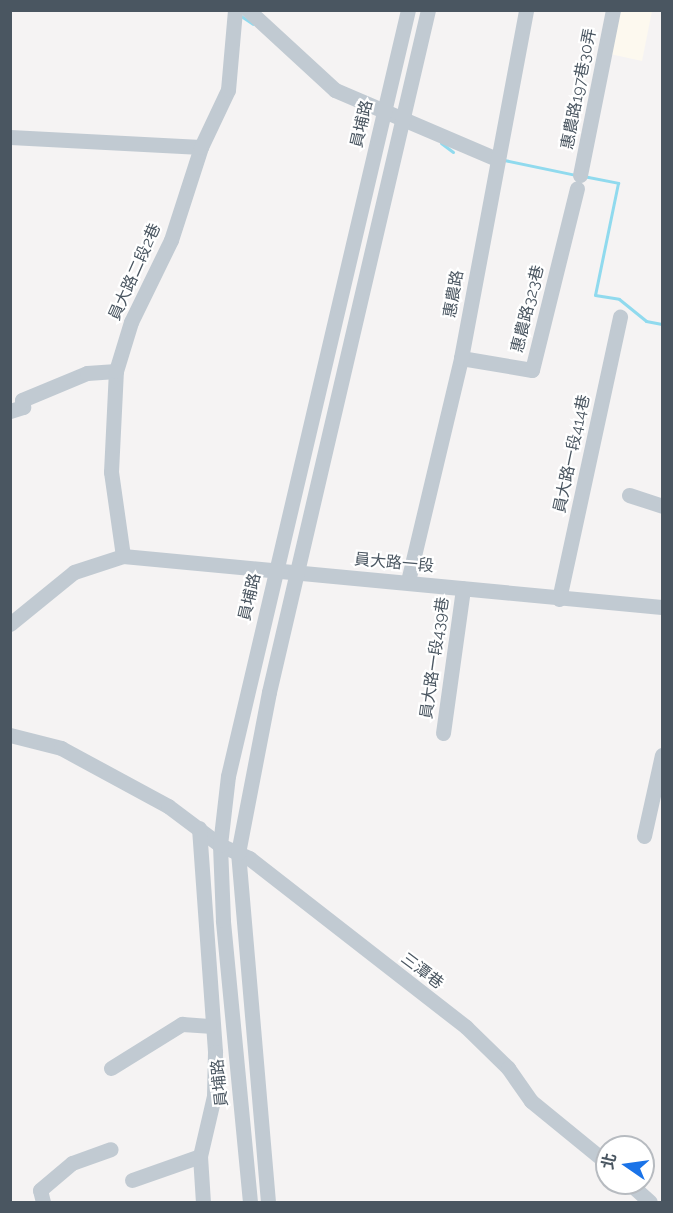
<!DOCTYPE html>
<meta charset="utf-8">
<style>
body{margin:0}
#map{position:relative;width:673px;height:1213px;overflow:hidden;background:#f5f3f3;font-family:Raleway,"Noto Sans TC",sans-serif}
div>[style]{position:absolute}
.commercial>*{inset:0;background:#fdf9ef}
.stream>*{height:3px;margin:-1.5px;padding:0 1.5px;transform-origin:1.5px;border-radius:1.5px;background:#90daee}
.minor>*{height:15px;margin:-7.5px;padding:0 7.5px;transform-origin:7.5px;border-radius:7.5px;background:#c1cad2}
span{translate:-50% -50%;white-space:nowrap;text-align:center;line-height:1.15;-webkit-text-stroke:4.5px #fff;paint-order:stroke}
.street-label{font-size:16px;color:#4a5661}
.frame{position:absolute;inset:0;border:12px solid #4a5661;pointer-events:none}
.north{position:absolute;left:595px;top:1135px;width:60px;height:60px;box-sizing:border-box;background:#fff;border:2px solid #b7bbc0;border-radius:50%;rotate:283deg;font-size:16px;font-weight:700;line-height:24px;text-align:center;color:#4a5661}
.north::after{content:'';display:block;margin:auto;width:21px;height:27px;background:#1a73e8;clip-path:polygon(50% 0,100% 100%,50% 72%,0 100%)}
</style>
<div id="map">
<div class="commercial">
<i style="clip-path:polygon(619px 11px,652px 11px,642px 61px,610px 54px)"></i>
</div>
<div class="stream">
<i style="left:241px;top:16px;width:14px;rotate:34deg"></i>
<i style="left:441px;top:143px;width:15px;rotate:37deg"></i>
<i style="left:504px;top:160px;width:74px;rotate:11.8deg"></i>
<i style="left:583px;top:176px;width:36px;rotate:11deg"></i>
<i style="left:618px;top:183px;width:114px;rotate:101.6deg"></i>
<i style="left:595px;top:295px;width:24px;rotate:9deg"></i>
<i style="left:619px;top:299px;width:35px;rotate:39deg"></i>
<i style="left:646px;top:321px;width:16px;rotate:11deg"></i>
</div>
<div class="minor">
<i style="left:248px;top:10px;width:118px;rotate:42.6deg"></i>
<i style="left:335px;top:90px;width:176px;rotate:23.1deg"></i>
<i style="left:10px;top:137px;width:191px;rotate:3deg"></i>
<i style="left:580px;top:175px;width:168px;rotate:-78.7deg"></i>
<i style="left:461px;top:358px;width:72px;rotate:9.6deg"></i>
<i style="left:532px;top:370px;width:187px;rotate:-76.1deg"></i>
<i style="left:10px;top:411px;width:14px;rotate:-17deg"></i>
<i style="left:23px;top:407px;width:7px;rotate:-98deg"></i>
<i style="left:22px;top:400px;width:70px;rotate:-22.6deg"></i>
<i style="left:87px;top:373px;width:29px;rotate:-4deg"></i>
<i style="left:629px;top:495px;width:35px;rotate:18deg"></i>
<i style="left:123px;top:556px;width:85px;rotate:-98.1deg"></i>
<i style="left:111px;top:472px;width:101px;rotate:-87.2deg"></i>
<i style="left:116px;top:371px;width:51px;rotate:-73deg"></i>
<i style="left:131px;top:322px;width:91px;rotate:-64deg"></i>
<i style="left:171px;top:240px;width:98px;rotate:-72.1deg"></i>
<i style="left:201px;top:147px;width:63px;rotate:-64.7deg"></i>
<i style="left:228px;top:90px;width:80px;rotate:-85deg"></i>
<i style="left:408px;top:581px;width:229px;rotate:-76.6deg"></i>
<i style="left:461px;top:358px;width:354px;rotate:-79.4deg"></i>
<i style="left:559px;top:599px;width:289px;rotate:-77.8deg"></i>
<i style="left:10px;top:624px;width:82px;rotate:-39.1deg"></i>
<i style="left:74px;top:572px;width:52px;rotate:-18.1deg"></i>
<i style="left:123px;top:556px;width:541px;rotate:5.41deg"></i>
<i style="left:443px;top:733px;width:146px;rotate:-82.1deg"></i>
<i style="left:10px;top:735px;width:53px;rotate:14.3deg"></i>
<i style="left:61px;top:748px;width:122px;rotate:28.5deg"></i>
<i style="left:168px;top:806px;width:65px;rotate:36.9deg"></i>
<i style="left:220px;top:845px;width:32px;rotate:24deg"></i>
<i style="left:249px;top:858px;width:275px;rotate:37.9deg"></i>
<i style="left:466px;top:1027px;width:59px;rotate:44.3deg"></i>
<i style="left:508px;top:1068px;width:40px;rotate:55.1deg"></i>
<i style="left:531px;top:1101px;width:98px;rotate:39.2deg"></i>
<i style="left:199px;top:828px;width:225px;rotate:85.9deg"></i>
<i style="left:215px;top:1052px;width:44px;rotate:91.3deg"></i>
<i style="left:214px;top:1096px;width:62px;rotate:103.1deg"></i>
<i style="left:200px;top:1156px;width:46px;rotate:86.3deg"></i>
<i style="left:644px;top:836px;width:83px;rotate:-77.5deg"></i>
<i style="left:111px;top:1068px;width:84px;rotate:-31.8deg"></i>
<i style="left:182px;top:1024px;width:27px;rotate:4deg"></i>
<i style="left:132px;top:1180px;width:72px;rotate:-19.4deg"></i>
<i style="left:629px;top:1183px;width:28px;rotate:42deg"></i>
<i style="left:43px;top:1202px;width:12px;rotate:-104deg"></i>
<i style="left:40px;top:1190px;width:42px;rotate:-40.2deg"></i>
<i style="left:72px;top:1163px;width:41px;rotate:-19.7deg"></i>
<i style="left:250px;top:1202px;width:283px;rotate:-95.5deg"></i>
<i style="left:223px;top:920px;width:75px;rotate:-92.3deg"></i>
<i style="left:220px;top:845px;width:69px;rotate:-83.4deg"></i>
<i style="left:228px;top:776px;width:787px;rotate:-76.78deg"></i>
<i style="left:268px;top:1202px;width:350px;rotate:-94.9deg"></i>
<i style="left:238px;top:853px;width:164px;rotate:-79.1deg"></i>
<i style="left:269px;top:692px;width:700px;rotate:-76.88deg"></i>
</div>
<div class="street-label">
<span style="left:579px;top:89px;rotate:-79deg">惠農路197巷30弄</span>
<span style="left:362px;top:124px;rotate:-77deg">員埔路</span>
<span style="left:135px;top:272px;rotate:-66deg">員大路二段2巷</span>
<span style="left:454px;top:294px;rotate:-80deg">惠農路</span>
<span style="left:528px;top:309px;rotate:-76deg">惠農路323巷</span>
<span style="left:572px;top:454px;rotate:-78deg">員大路一段414巷</span>
<span style="left:394px;top:563px;rotate:5deg">員大路一段</span>
<span style="left:250px;top:597px;rotate:-77deg">員埔路</span>
<span style="left:435px;top:658px;rotate:-82deg">員大路一段439巷</span>
<span style="left:422px;top:971px;rotate:37deg">三潭巷</span>
<span style="left:220px;top:1083px;rotate:-96deg">員埔路</span>
</div>
<div class="frame"></div>
<div class="north">北</div>
</div>
